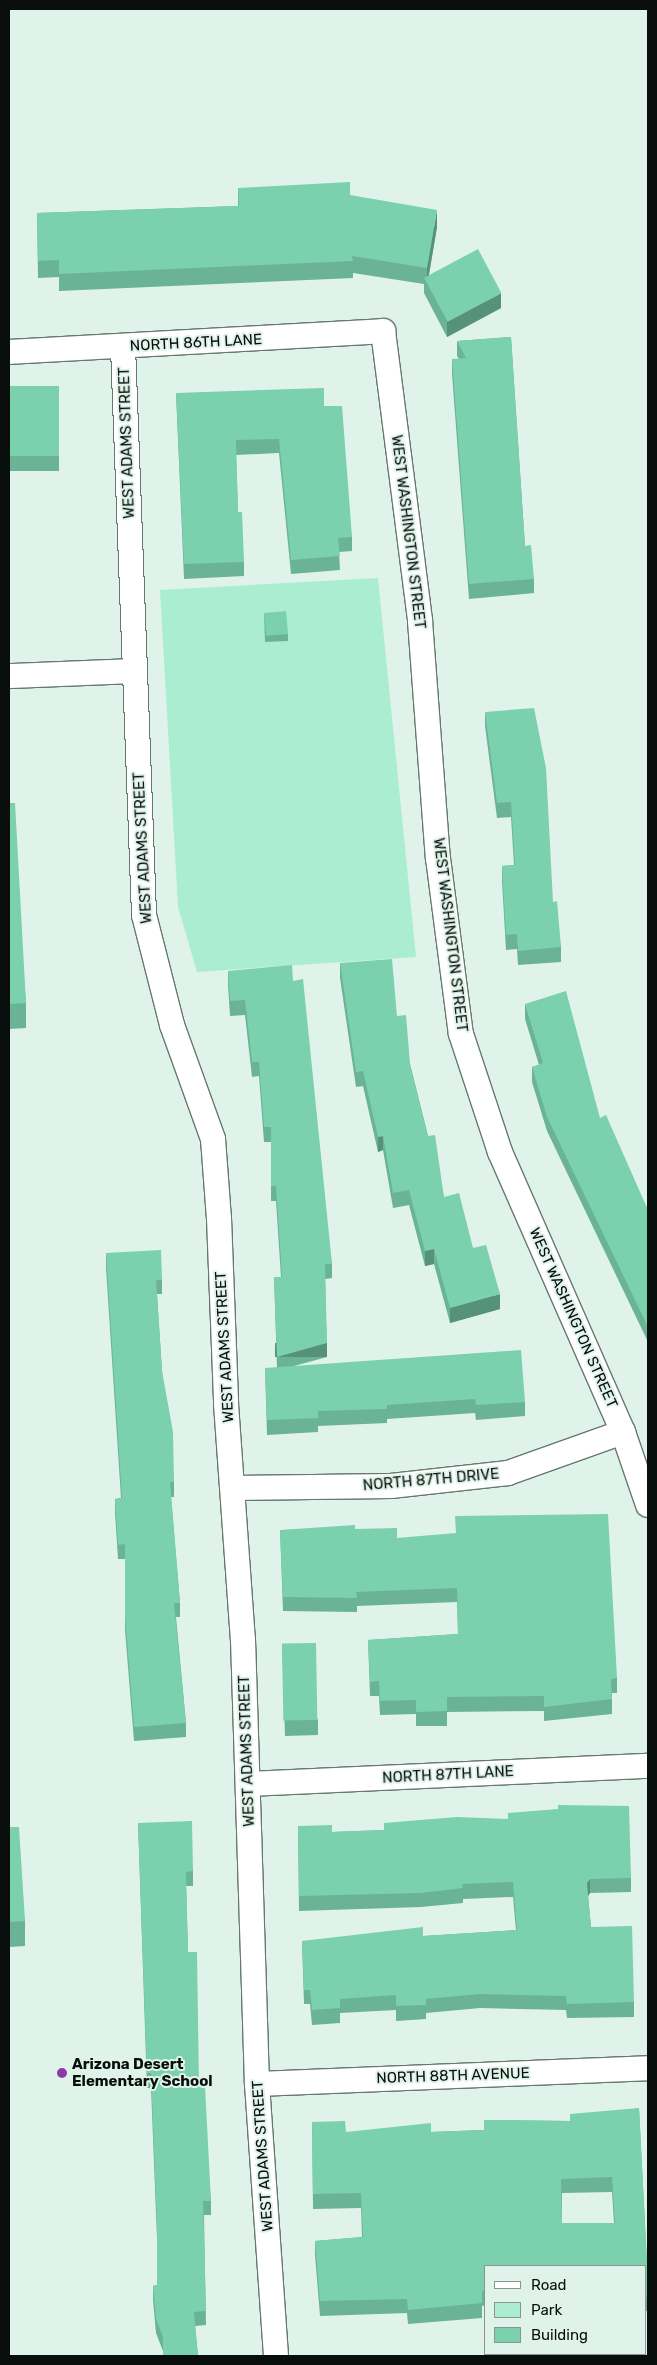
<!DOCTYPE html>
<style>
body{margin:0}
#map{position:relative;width:657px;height:2365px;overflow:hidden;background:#e0f3ea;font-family:Rubik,sans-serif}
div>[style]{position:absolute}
.green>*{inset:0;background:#abedd0}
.roads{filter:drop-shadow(1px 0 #667870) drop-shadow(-1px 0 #667870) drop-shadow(0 1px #667870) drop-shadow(0 -1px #667870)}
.street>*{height:24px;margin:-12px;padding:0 12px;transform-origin:12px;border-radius:12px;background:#fff}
.wall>*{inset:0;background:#6ab396;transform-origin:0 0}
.shaded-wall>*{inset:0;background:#56927a;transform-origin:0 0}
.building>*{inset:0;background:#7bd0ae;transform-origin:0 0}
.dots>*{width:14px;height:14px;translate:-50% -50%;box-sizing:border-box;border:2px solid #e0f3ea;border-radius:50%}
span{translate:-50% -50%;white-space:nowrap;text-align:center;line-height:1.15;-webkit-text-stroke:4px #e0f3ea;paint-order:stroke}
.street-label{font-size:15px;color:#080e0b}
.poi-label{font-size:15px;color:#080e0b;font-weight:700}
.left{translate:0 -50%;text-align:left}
.frame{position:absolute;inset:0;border:10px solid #080e0b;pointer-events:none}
.legend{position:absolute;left:484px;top:2265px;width:162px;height:90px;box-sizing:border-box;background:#e0f3ea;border:1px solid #8a9791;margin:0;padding:6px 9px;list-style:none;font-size:15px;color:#080e0b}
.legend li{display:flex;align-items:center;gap:10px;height:25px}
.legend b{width:25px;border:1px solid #8a9791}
</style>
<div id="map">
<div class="green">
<i style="clip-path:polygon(378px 578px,416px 957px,197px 972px,178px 907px,160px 590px)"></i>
</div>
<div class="roads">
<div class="street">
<i style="left:123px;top:347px;width:568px;rotate:87.88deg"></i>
<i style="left:144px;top:915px;width:114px;rotate:75.7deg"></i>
<i style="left:172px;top:1025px;width:121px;rotate:70.2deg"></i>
<i style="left:213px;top:1139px;width:79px;rotate:85.7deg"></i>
<i style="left:219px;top:1218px;width:186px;rotate:87.8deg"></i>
<i style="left:226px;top:1404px;width:236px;rotate:85.9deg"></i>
<i style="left:243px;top:1639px;width:445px;rotate:88.2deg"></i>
<i style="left:257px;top:2084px;width:273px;rotate:86deg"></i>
<i style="left:9px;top:352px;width:375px;rotate:-3.2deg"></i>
<i style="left:383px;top:331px;width:292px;rotate:82.7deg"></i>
<i style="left:420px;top:621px;width:238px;rotate:85.7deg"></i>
<i style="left:438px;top:858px;width:177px;rotate:82.6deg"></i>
<i style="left:461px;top:1034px;width:124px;rotate:71.7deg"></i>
<i style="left:500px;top:1152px;width:306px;rotate:66.3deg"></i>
<i style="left:623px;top:1432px;width:77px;rotate:71.1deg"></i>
<i style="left:9px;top:676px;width:126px;rotate:-2.3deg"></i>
<i style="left:233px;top:1488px;width:158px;rotate:-0.7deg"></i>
<i style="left:391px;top:1486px;width:118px;rotate:-6.3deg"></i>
<i style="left:508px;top:1473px;width:122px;rotate:-19.6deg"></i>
<i style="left:249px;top:1784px;width:399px;rotate:-2.6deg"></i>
<i style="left:257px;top:2084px;width:391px;rotate:-2.3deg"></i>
</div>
</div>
<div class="wall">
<i style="clip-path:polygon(238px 188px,350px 195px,437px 227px,429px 275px,501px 308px,447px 337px,424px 293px,424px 284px,353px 273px,353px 278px,59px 291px,59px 277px,38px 278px,37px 213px,238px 206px)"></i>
<i style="clip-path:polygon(511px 337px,525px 546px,534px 579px,534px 593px,469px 599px,452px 374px,452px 359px,459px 359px,457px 356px,457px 341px)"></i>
<i style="left:9px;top:386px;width:50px;height:85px"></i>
<i style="clip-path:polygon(176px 393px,324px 406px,352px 537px,352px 551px,339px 552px,340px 570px,291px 574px,279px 453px,236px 455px,238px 512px,244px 562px,244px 576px,184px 579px)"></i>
<i style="clip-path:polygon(264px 613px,288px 634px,288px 641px,265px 642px)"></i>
<i style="clip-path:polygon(485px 712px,553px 902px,561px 947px,561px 962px,518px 965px,517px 949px,506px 950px,502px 881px,502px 866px,514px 865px,511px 817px,497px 818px,485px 726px)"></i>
<i style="clip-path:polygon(9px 803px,26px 1003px,26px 1028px,9px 1029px)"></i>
<i style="clip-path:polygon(340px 963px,397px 1016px,410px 1064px,428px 1136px,444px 1197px,473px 1248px,500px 1309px,450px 1323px,434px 1264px,425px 1266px,409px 1205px,393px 1208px,383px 1150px,378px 1152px,363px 1086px,356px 1087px,340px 978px)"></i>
<i style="clip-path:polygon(228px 971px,293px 981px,332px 1264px,332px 1278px,325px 1279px,327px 1357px,294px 1366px,525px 1402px,525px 1416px,476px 1420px,475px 1413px,387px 1419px,387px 1423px,318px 1426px,318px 1432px,267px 1435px,265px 1368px,277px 1368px,274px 1277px,281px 1277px,276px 1201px,271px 1201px,271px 1142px,264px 1142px,259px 1076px,252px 1077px,245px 1015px,230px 1016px,228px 985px)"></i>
<i style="clip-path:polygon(525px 1004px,600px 1118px,648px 1210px,648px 1342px,547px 1131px,532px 1082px,532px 1067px,539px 1065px,525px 1019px)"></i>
<i style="clip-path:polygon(106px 1253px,162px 1280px,162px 1294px,157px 1294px,162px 1371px,174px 1482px,174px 1497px,171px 1497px,180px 1603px,180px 1617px,176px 1617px,186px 1723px,186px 1737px,134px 1741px,125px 1630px,125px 1559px,118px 1559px,115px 1513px,115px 1499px,121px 1498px,106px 1268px)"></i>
<i style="clip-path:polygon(355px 1529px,397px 1538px,617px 1678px,617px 1693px,612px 1693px,612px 1714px,544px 1721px,544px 1711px,447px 1712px,447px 1726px,416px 1726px,416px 1714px,380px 1715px,379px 1696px,370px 1696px,368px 1640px,458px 1634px,457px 1602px,357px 1606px,357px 1612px,283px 1611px,280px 1530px)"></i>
<i style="clip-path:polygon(282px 1644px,318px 1720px,318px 1735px,285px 1736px)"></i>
<i style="clip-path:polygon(508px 1813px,631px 1878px,631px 1892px,590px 1893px,588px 1896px,591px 1927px,634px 2002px,634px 2017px,567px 2018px,566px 2010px,480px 2008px,426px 2013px,426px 2019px,396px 2021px,396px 2010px,340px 2013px,340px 2023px,312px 2025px,310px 2004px,304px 2004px,302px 1941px,423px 1936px,516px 1930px,513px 1897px,463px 1899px,463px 1903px,421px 1907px,299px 1911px,298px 1826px,332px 1832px,384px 1830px,508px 1819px)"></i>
<i style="clip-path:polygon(138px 1823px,193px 1871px,193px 1886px,186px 1886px,188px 1952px,199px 2086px,211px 2201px,211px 2215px,204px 2215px,206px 2325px,195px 2326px,198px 2356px,163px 2356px,163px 2351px,156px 2333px,153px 2300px,153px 2286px,157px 2285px,157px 2239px,151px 2088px,147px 2088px)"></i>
<i style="clip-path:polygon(9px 1827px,25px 1921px,25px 1946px,9px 1947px)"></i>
<i style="clip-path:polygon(evenodd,639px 2108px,648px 2282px,648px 2311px,646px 2311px,646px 2266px,486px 2266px,486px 2305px,482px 2306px,482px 2318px,408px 2324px,407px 2313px,320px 2316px,315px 2255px,315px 2241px,362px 2237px,361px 2208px,313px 2209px,312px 2122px,346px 2132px,431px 2132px,484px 2130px,484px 2120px,570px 2121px,639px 2108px,612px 2192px,614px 2223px,562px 2223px,562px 2193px,612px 2192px)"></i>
</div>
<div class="shaded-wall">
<i style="clip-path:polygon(437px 210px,437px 227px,427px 285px,427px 268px)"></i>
<i style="clip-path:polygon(501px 293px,501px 308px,447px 337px,447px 322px)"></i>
<i style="clip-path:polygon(383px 1136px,383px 1150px,378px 1152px,378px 1137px)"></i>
<i style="clip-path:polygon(434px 1249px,434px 1264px,425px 1266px,425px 1251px)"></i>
<i style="clip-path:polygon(500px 1294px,500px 1309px,450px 1323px,450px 1308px)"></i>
<i style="left:327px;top:1343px;width:14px;height:52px;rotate:90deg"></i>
<i style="clip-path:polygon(590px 1879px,590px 1893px,587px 1898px,587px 1883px)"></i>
</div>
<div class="building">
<i style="clip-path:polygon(350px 182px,350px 195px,437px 210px,427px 268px,352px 256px,353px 261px,59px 274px,59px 260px,38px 261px,37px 213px,239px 206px,238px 188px)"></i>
<i style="left:478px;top:249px;width:50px;height:61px;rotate:62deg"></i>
<i style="clip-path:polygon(511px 337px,525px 546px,531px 545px,534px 579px,469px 584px,452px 359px,466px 358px,457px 341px)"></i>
<i style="left:9px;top:386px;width:50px;height:70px"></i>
<i style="clip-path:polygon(324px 388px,324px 406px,342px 406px,352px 537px,338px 538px,340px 556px,291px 560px,279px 439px,236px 440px,238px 512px,242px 512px,244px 562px,184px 564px,176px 393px)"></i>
<i style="left:286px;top:611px;width:23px;height:22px;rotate:85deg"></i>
<i style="clip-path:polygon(534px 708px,546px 768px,553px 902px,557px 901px,561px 947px,518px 951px,517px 934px,506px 935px,502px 866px,515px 865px,511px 802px,497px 803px,485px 712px)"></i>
<i style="clip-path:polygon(9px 803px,15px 803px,26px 1003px,9px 1004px)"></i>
<i style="clip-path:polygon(392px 959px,397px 1016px,406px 1015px,410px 1064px,428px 1136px,435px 1135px,444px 1197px,459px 1193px,473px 1248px,486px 1245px,500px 1294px,450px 1308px,434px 1249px,425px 1251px,409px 1190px,393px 1193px,383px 1136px,378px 1137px,363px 1071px,356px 1072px,340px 963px)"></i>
<i style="clip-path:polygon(292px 965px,293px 981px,303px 979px,332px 1264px,325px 1264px,327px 1343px,277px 1357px,274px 1277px,282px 1277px,276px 1186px,271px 1186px,271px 1127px,264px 1127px,259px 1062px,252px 1062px,245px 1000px,230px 1001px,228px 971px)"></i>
<i style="clip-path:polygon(566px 991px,600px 1118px,606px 1115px,648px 1210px,648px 1327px,547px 1117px,532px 1067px,543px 1063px,525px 1004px)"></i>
<i style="clip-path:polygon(161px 1250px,162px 1280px,156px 1280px,162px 1371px,173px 1432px,174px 1482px,170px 1482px,180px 1603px,174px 1603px,186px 1723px,134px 1727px,125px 1616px,125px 1544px,118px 1545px,115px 1499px,122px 1498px,106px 1253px)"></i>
<i style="clip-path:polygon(521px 1350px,525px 1402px,476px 1405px,475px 1399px,387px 1405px,387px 1409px,318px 1411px,318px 1418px,267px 1420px,265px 1368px)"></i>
<i style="clip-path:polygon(608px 1514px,617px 1678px,611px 1679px,612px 1699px,544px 1707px,544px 1696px,447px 1697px,447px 1711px,416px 1712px,416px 1700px,380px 1701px,379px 1681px,370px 1682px,368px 1640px,458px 1634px,457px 1588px,356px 1592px,357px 1598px,283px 1597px,280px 1530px,355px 1525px,355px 1529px,397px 1528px,397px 1538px,456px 1533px,455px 1516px)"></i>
<i style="left:316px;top:1643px;width:77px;height:34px;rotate:89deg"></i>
<i style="clip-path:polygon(558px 1805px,629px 1806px,631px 1878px,590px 1879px,587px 1883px,591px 1927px,632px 1926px,634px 2002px,567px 2004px,566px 1996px,480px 1994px,426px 1999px,426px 2005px,396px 2006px,396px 1995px,340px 1999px,340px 2008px,312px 2010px,310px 1990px,304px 1990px,302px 1941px,423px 1927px,423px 1936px,517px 1930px,513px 1882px,462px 1884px,463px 1888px,421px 1893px,299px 1896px,298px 1826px,332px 1825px,332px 1832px,384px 1830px,384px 1823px,457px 1817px,508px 1819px,508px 1813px,558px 1809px)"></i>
<i style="clip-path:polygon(192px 1821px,193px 1871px,186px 1872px,188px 1952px,197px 1952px,199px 2086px,205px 2086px,211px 2201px,203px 2201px,206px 2311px,194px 2312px,198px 2356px,163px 2356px,163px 2337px,156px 2319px,153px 2286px,157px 2285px,157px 2225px,151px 2073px,147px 2073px,138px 1823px)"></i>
<i style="clip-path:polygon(9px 1827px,19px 1827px,25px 1921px,9px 1922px)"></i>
<i style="clip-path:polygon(evenodd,639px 2108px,648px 2282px,648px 2297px,646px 2297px,646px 2266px,486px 2266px,486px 2291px,482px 2291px,482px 2303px,408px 2310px,407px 2299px,320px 2301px,315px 2241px,363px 2237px,361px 2193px,313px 2194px,312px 2122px,345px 2121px,346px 2132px,431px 2123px,431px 2132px,484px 2130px,484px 2120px,570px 2121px,570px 2114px,639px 2108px,612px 2177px,615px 2223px,562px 2223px,561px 2179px,612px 2177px)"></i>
</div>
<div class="dots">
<i style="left:62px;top:2073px;background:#8c3aa9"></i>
</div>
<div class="street-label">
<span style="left:196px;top:343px;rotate:-3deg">NORTH 86TH LANE</span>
<span style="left:127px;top:443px;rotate:-92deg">WEST ADAMS STREET</span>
<span style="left:408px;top:532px;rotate:83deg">WEST WASHINGTON STREET</span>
<span style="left:143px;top:848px;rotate:-93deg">WEST ADAMS STREET</span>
<span style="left:450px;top:935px;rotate:83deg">WEST WASHINGTON STREET</span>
<span style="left:573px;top:1318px;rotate:66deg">WEST WASHINGTON STREET</span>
<span style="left:225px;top:1347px;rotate:-93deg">WEST ADAMS STREET</span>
<span style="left:431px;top:1480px;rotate:-5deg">NORTH 87TH DRIVE</span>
<span style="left:247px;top:1751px;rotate:-92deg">WEST ADAMS STREET</span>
<span style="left:448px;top:1775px;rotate:-3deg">NORTH 87TH LANE</span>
<span style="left:453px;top:2076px;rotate:-2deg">NORTH 88TH AVENUE</span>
<span style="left:263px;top:2156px;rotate:-94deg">WEST ADAMS STREET</span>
</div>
<div class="poi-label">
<span class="left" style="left:72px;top:2073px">Arizona Desert<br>Elementary School</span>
</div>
<div class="frame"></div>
<ul class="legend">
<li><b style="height:6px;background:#fff"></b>Road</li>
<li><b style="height:14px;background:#abedd0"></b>Park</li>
<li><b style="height:14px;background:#7bd0ae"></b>Building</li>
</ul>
</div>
